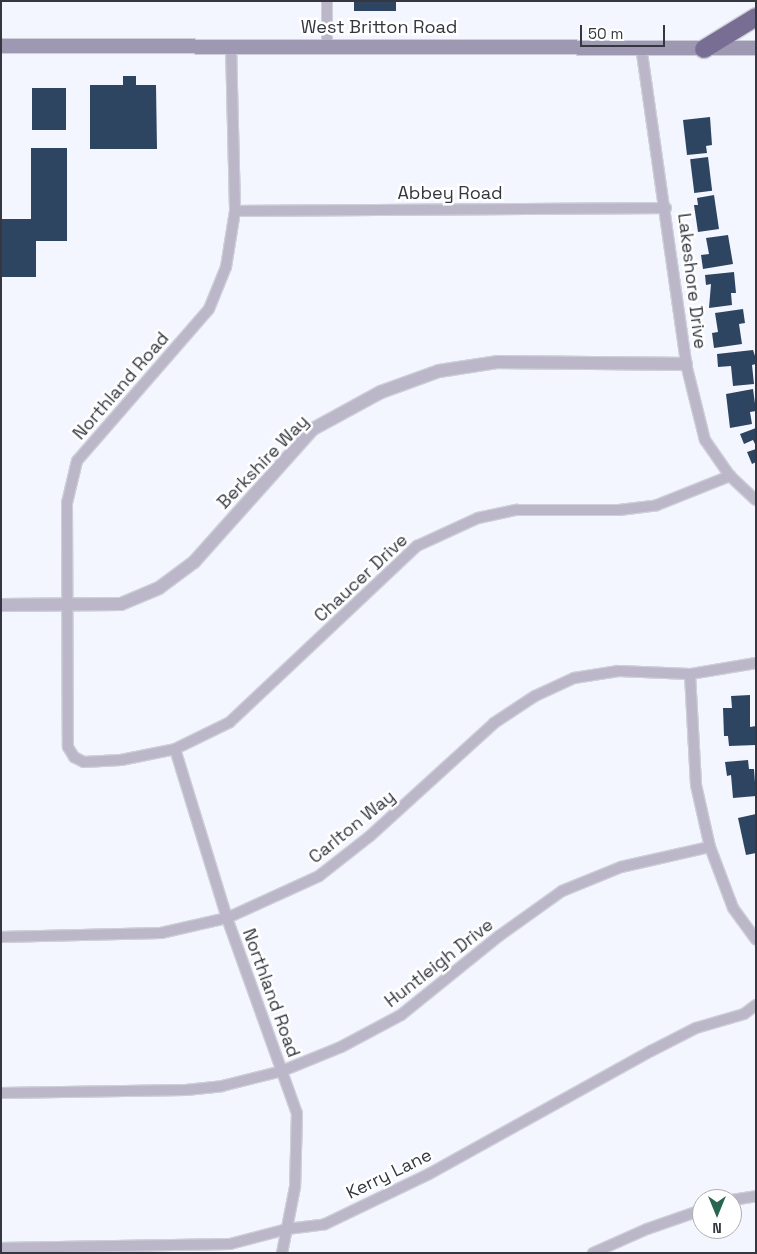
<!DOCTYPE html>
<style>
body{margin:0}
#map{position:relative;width:757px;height:1254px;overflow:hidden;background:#f3f5ff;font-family:"Space Grotesk",sans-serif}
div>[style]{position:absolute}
.building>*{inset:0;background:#2e4561;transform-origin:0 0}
.roads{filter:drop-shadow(1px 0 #cdcfd9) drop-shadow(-1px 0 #cdcfd9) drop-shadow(0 1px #cdcfd9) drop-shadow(0 -1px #cdcfd9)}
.minor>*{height:10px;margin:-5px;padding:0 5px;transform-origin:5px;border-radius:5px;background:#bbb7c9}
.tertiary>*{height:12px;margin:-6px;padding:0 6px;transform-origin:6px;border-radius:6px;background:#bbb7c9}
.secondary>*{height:14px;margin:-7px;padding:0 7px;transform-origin:7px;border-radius:7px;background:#9e98b2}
.motorway>*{height:18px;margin:-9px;padding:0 9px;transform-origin:9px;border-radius:9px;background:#786e93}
span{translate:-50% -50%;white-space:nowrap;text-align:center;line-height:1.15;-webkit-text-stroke:5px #fff;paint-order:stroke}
.street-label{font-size:18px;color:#353740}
.frame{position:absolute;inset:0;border:2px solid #353740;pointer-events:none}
.north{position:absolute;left:692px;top:1189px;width:50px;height:50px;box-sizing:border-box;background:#fff;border:1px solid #aeafb3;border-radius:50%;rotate:180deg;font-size:14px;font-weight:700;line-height:20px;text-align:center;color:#353740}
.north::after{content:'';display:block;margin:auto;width:18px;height:22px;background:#286651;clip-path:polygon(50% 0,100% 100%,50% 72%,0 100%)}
.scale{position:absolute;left:580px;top:25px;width:85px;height:22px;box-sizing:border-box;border:2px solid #353740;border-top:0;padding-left:6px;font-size:15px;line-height:18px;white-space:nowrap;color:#353740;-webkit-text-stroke:4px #fff;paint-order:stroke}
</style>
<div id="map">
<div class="building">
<i style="left:354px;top:1px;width:42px;height:10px"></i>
<i style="clip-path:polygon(123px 76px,136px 76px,136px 85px,156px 85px,157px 149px,90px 149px,90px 85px,123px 85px)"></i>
<i style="left:32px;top:88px;width:34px;height:42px"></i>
<i style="clip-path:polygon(710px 117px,712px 145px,706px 146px,707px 153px,687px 155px,683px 120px)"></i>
<i style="clip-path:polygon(31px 148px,67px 148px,67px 241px,36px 241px,36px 277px,1px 277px,1px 219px,31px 219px)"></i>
<i style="left:708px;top:157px;width:34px;height:18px;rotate:83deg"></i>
<i style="clip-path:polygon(714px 195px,719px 229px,698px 232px,694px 205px,698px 205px,697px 198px)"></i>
<i style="clip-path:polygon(728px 235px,733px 264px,703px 269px,701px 255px,709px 254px,706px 238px)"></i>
<i style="clip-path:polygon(734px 272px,736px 293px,731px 293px,732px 305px,709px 308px,711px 284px,706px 285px,705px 275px)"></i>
<i style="clip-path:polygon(743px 309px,745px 323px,739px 324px,742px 344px,714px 348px,712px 333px,718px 332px,715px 313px)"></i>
<i style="clip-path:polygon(753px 350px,756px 359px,756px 364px,752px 365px,754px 384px,733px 386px,731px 366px,718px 367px,717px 354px)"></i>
<i style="clip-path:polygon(753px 389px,756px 411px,750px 412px,752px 424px,730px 428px,726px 394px)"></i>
<i style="clip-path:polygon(756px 428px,756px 446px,753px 440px,744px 444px,740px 434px)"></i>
<i style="clip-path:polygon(756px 449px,756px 462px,752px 464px,747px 452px)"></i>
<i style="clip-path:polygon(750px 695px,750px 727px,756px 726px,756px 745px,729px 746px,728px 736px,724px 736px,723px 708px,732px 708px,731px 696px)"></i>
<i style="clip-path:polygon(748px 760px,749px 769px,754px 769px,756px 796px,733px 798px,731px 775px,727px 776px,725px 762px)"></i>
<i style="clip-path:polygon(756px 814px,756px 853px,746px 855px,738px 818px)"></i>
</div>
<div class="roads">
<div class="minor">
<i style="left:327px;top:1px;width:45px;rotate:90deg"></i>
<i style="left:231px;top:45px;width:166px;rotate:88.6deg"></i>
<i style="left:235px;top:211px;width:57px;rotate:99.1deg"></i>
<i style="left:226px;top:267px;width:45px;rotate:112deg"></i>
<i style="left:209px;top:309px;width:201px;rotate:131deg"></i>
<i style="left:77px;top:461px;width:43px;rotate:103.4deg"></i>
<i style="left:67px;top:503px;width:244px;rotate:89.8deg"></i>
<i style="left:68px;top:747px;width:12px;rotate:59deg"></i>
<i style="left:74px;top:757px;width:11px;rotate:27deg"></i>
<i style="left:84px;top:762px;width:37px;rotate:-3deg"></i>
<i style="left:121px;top:760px;width:55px;rotate:-11.5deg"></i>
<i style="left:175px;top:749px;width:61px;rotate:-26.1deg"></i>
<i style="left:230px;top:722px;width:257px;rotate:-43.3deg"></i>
<i style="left:417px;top:546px;width:67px;rotate:-24.7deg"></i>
<i style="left:478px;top:518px;width:40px;rotate:-12deg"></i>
<i style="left:517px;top:510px;width:102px"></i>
<i style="left:619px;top:510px;width:38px;rotate:-7deg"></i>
<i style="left:657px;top:505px;width:79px;rotate:-21.7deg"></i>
<i style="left:641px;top:46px;width:321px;rotate:81.9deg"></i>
<i style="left:686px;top:364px;width:78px;rotate:76deg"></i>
<i style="left:705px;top:440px;width:44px;rotate:55.2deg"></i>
<i style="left:730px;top:476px;width:35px;rotate:43deg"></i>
<i style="left:235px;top:211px;width:431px;rotate:-0.4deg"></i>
<i style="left:756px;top:663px;width:67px;rotate:170.5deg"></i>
<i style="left:690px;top:674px;width:111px;rotate:86.9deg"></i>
<i style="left:696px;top:785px;width:64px;rotate:77.3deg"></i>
<i style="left:710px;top:847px;width:65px;rotate:69.3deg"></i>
<i style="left:733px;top:908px;width:39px;rotate:54deg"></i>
<i style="left:175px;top:749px;width:177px;rotate:72.9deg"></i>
<i style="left:227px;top:918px;width:207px;rotate:70.3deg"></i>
<i style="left:297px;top:1113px;width:74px;rotate:91.5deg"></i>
<i style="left:295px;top:1187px;width:67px;rotate:101.1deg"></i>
<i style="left:1px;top:937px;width:160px;rotate:-1.4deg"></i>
<i style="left:161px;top:933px;width:68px;rotate:-12.8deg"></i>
<i style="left:227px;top:918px;width:101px;rotate:-24.5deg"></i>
<i style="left:319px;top:876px;width:65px;rotate:-38.1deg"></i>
<i style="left:370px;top:836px;width:168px;rotate:-42.3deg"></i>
<i style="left:494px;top:723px;width:49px;rotate:-33.4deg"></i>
<i style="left:535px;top:696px;width:43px;rotate:-24.8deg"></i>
<i style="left:574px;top:678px;width:45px;rotate:-9deg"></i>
<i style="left:618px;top:671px;width:72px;rotate:2.4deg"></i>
<i style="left:1px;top:1093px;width:185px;rotate:-0.9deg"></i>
<i style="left:186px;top:1090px;width:36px;rotate:-6deg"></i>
<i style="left:222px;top:1086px;width:62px;rotate:-14deg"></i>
<i style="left:282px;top:1071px;width:64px;rotate:-22.1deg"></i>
<i style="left:341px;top:1047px;width:68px;rotate:-28.1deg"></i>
<i style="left:401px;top:1015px;width:126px;rotate:-38.9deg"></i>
<i style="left:499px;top:936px;width:77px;rotate:-35.5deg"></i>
<i style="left:562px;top:891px;width:64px;rotate:-22.1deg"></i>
<i style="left:621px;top:867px;width:91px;rotate:-12.7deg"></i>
<i style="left:732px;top:1200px;width:24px;rotate:-9deg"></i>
<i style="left:1px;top:1248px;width:229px;rotate:-1deg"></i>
<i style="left:230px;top:1244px;width:59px;rotate:-14.7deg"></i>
<i style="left:287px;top:1229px;width:38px;rotate:-7deg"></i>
<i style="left:325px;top:1224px;width:115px;rotate:-25.7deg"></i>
<i style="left:429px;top:1174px;width:254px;rotate:-29deg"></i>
<i style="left:651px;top:1051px;width:51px;rotate:-27.1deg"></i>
<i style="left:696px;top:1028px;width:50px;rotate:-16.3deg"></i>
<i style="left:744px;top:1014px;width:15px;rotate:-37deg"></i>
<i style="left:593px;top:1253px;width:59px;rotate:-24deg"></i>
<i style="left:647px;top:1229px;width:58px;rotate:-19.1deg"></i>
</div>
<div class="tertiary">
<i style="left:1px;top:605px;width:120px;rotate:-0.5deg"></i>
<i style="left:121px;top:604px;width:41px;rotate:-22.8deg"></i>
<i style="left:159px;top:588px;width:44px;rotate:-36.6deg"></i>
<i style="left:194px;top:562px;width:178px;rotate:-48.2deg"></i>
<i style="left:313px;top:429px;width:77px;rotate:-28.6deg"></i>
<i style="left:381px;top:392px;width:62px;rotate:-19.9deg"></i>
<i style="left:439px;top:371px;width:60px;rotate:-8.7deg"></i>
<i style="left:498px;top:362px;width:188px;rotate:0.6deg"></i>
</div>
<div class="secondary">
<i style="left:1px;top:46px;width:755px;rotate:0.15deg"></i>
</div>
<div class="motorway">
<i style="left:704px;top:49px;width:61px;rotate:-31.6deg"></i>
</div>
</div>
<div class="street-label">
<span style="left:379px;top:27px">West Britton Road</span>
<span style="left:450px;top:193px">Abbey Road</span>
<span style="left:692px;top:281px;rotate:83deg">Lakeshore Drive</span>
<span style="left:121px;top:386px;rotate:-49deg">Northland Road</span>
<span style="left:263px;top:462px;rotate:-46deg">Berkshire Way</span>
<span style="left:361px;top:578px;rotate:-43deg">Chaucer Drive</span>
<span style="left:352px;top:827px;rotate:-39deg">Carlton Way</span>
<span style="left:439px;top:963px;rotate:-38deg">Huntleigh Drive</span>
<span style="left:271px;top:993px;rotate:70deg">Northland Road</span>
<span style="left:389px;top:1174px;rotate:-26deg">Kerry Lane</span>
</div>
<div class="frame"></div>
<div class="north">N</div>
<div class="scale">50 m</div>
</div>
